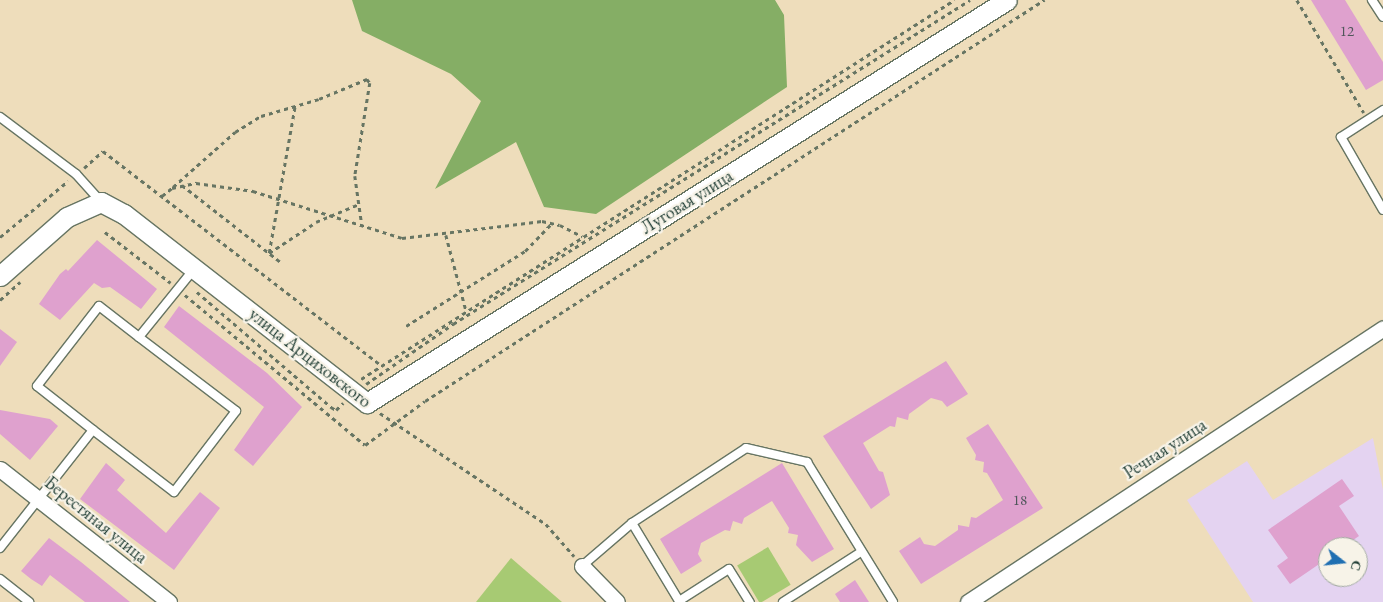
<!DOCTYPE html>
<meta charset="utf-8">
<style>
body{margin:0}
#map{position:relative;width:1383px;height:602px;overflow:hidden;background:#edb;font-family:"EB Garamond",serif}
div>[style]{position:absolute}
.built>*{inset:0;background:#e4d3f1}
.green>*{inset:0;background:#a7ca73;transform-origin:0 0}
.forest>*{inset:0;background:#85ae65}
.building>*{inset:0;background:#dfa1ce}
.path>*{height:2.5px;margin-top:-1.25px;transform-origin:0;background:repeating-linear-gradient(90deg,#677563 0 4px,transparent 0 8px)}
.roads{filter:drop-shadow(1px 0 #677563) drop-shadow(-1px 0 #677563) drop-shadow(0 1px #677563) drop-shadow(0 -1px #677563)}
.service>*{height:8px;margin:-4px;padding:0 4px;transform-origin:4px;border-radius:4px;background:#fff}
.minor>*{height:15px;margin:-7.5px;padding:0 7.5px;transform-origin:7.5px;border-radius:7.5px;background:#fff}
.tertiary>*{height:19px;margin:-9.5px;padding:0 9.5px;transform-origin:9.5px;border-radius:9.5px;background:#fff}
span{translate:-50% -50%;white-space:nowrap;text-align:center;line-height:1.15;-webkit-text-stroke:4.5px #f7f3e8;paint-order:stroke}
.number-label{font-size:15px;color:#4f565a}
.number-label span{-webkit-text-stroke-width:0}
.street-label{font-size:18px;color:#1f3d34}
.north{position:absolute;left:1318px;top:537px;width:50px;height:50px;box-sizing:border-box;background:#f7f3e8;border:1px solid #a1aaa0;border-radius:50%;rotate:106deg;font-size:14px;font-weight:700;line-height:20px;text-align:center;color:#1f3d34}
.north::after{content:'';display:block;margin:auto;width:18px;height:22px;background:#1f6fb2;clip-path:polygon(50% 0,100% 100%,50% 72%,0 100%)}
</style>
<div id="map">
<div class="built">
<i style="clip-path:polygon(evenodd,1373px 438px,1383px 490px,1383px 602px,1253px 602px,1187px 500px,1247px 461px,1273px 500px,1373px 438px,1328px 547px,1358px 547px,1358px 577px,1328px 577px,1328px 547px)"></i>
</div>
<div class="green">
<i style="left:768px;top:547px;width:44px;height:36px;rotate:59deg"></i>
<i style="clip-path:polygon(511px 558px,562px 602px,476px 602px)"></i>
</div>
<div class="forest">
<i style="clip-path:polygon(352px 0,775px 0,784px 15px,787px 87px,596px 214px,544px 207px,516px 142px,435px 189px,481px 101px,451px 74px,362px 31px)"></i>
</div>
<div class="building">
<i style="clip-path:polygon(1311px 0,1345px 0,1383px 62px,1383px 80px,1366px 90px)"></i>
<i style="clip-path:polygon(97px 240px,157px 289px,141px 309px,110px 287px,102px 288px,94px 283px,60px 320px,39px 304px,60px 274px,66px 269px,68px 271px)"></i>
<i style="clip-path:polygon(179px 306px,267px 373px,302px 407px,253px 466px,234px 450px,264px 407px,164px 327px)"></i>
<i style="clip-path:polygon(0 329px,17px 342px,0 366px)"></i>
<i style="clip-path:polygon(946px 361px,968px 394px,947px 407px,942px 401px,931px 398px,909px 414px,908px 420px,897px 417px,895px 427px,890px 426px,863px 443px,879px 471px,883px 472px,890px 495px,871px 509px,823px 436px)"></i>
<i style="clip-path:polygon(0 410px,50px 419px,58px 426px,30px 460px,0 434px)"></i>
<i style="clip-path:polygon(988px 424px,1043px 508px,921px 584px,899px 551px,920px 537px,924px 544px,935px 546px,958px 530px,958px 525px,969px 527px,971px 517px,976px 518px,1003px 500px,987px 473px,983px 472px,984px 462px,975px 460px,976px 455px,966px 438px)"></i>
<i style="clip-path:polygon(106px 463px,125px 480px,117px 490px,166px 533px,200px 492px,220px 508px,174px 570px,80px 499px)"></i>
<i style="clip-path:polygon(782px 463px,834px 549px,812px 562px,796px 545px,798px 535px,788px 533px,789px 528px,772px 501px,744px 518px,742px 524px,733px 521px,730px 531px,725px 530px,701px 543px,698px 554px,702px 561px,681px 574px,660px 539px)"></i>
<i style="clip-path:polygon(1342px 479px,1354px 496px,1339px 506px,1359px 536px,1343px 547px,1328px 547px,1328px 558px,1290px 584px,1277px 566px,1288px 558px,1268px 530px)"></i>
<i style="clip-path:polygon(49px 538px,81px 562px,130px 602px,85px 602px,50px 575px,42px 586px,31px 579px,21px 571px)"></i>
<i style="clip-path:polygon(855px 580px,869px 602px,840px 602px,835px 594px)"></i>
</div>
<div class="path">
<i style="left:1297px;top:0;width:131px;rotate:59.3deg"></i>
<i style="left:84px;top:168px;width:25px;rotate:-42deg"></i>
<i style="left:103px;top:151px;width:351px;rotate:37.6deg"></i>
<i style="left:182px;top:185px;width:127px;rotate:38deg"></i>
<i style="left:173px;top:187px;width:83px;rotate:-41.6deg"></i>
<i style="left:235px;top:132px;width:31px;rotate:-32deg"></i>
<i style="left:261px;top:116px;width:60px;rotate:-16.3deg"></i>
<i style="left:319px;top:99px;width:52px;rotate:-22.6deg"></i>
<i style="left:367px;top:79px;width:5px;rotate:53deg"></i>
<i style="left:370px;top:83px;width:94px;rotate:99.2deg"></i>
<i style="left:355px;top:176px;width:49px;rotate:81.9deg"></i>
<i style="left:162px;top:196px;width:13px;rotate:-39deg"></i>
<i style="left:172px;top:188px;width:25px;rotate:-12deg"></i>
<i style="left:196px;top:183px;width:58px;rotate:8deg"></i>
<i style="left:253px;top:191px;width:156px;rotate:17.5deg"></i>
<i style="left:402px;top:238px;width:141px;rotate:-6.9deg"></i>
<i style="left:542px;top:221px;width:18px;rotate:13deg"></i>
<i style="left:560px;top:225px;width:25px;rotate:27deg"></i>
<i style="left:105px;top:232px;width:83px;rotate:37.7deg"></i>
<i style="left:446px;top:235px;width:78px;rotate:75.1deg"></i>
<i style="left:0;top:237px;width:88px;rotate:-39.5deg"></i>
<i style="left:269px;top:253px;width:149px;rotate:-80deg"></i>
<i style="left:269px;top:253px;width:56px;rotate:-33.4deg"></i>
<i style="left:316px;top:222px;width:47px;rotate:-22.7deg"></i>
<i style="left:197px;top:292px;width:177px;rotate:40.6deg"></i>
<i style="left:331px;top:407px;width:6px;rotate:31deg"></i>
<i style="left:336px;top:410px;width:10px;rotate:-45deg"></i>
<i style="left:185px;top:295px;width:234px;rotate:39.8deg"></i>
<i style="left:365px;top:445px;width:74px;rotate:-36.3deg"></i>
<i style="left:425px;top:401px;width:738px;rotate:-32.94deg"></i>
<i style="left:0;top:300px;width:27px;rotate:-42deg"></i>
<i style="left:406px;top:326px;width:141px;rotate:-32.2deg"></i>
<i style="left:525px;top:251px;width:39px;rotate:-46deg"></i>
<i style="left:361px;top:379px;width:704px;rotate:-32.58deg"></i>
<i style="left:366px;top:384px;width:106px;rotate:-34.6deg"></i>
<i style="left:453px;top:324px;width:610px;rotate:-32.08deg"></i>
<i style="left:380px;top:413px;width:200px;rotate:33.8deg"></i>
<i style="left:546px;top:524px;width:43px;rotate:48.8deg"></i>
</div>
<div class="roads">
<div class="service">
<i style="left:1372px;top:0;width:20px;rotate:57deg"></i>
<i style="left:1383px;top:110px;width:50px;rotate:147.3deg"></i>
<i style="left:1341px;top:137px;width:84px;rotate:60.1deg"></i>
<i style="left:0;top:117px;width:95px;rotate:36.9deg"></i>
<i style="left:76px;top:174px;width:36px;rotate:48deg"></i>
<i style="left:93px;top:430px;width:102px;rotate:37.4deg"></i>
<i style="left:174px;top:492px;width:102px;rotate:-52.6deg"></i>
<i style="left:236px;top:411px;width:122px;rotate:-142.7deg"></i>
<i style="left:632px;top:523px;width:91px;rotate:58.9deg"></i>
<i style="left:679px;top:601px;width:59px;rotate:-32.6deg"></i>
<i style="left:729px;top:569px;width:39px;rotate:58deg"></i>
<i style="left:0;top:548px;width:150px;rotate:-51.8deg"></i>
<i style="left:93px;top:430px;width:71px;rotate:-141.8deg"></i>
<i style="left:37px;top:386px;width:101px;rotate:-52.2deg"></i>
<i style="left:99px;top:306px;width:51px;rotate:37.8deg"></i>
<i style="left:139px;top:337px;width:87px;rotate:-51deg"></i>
<i style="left:582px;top:566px;width:66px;rotate:-40.7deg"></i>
<i style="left:632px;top:523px;width:136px;rotate:-33.3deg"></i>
<i style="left:746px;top:448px;width:63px;rotate:12.9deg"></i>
<i style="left:807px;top:462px;width:164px;rotate:58.4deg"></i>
<i style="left:0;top:579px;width:37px;rotate:38deg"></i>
<i style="left:783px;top:602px;width:93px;rotate:-32.7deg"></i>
</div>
<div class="minor">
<i style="left:0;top:469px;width:215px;rotate:38.2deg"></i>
<i style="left:582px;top:566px;width:50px;rotate:45.8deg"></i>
<i style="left:968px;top:602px;width:497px;rotate:-33.4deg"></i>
</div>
<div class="tertiary">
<i style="left:0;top:276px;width:89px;rotate:-41.4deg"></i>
<i style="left:67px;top:217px;width:37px;rotate:-24deg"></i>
<i style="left:101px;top:202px;width:26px;rotate:28deg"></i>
<i style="left:124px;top:214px;width:308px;rotate:37.9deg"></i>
<i style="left:367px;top:403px;width:756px;rotate:-32.2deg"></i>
</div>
</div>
<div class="number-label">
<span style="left:1347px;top:31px">12</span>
<span style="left:1020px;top:500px">18</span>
</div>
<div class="street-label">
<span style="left:687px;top:202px;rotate:-32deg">Луговая улица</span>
<span style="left:310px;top:358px;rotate:38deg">улица Арциховского</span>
<span style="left:1165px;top:449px;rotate:-33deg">Речная улица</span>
<span style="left:96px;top:520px;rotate:39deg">Берестяная улица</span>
</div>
<div class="north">С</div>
</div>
